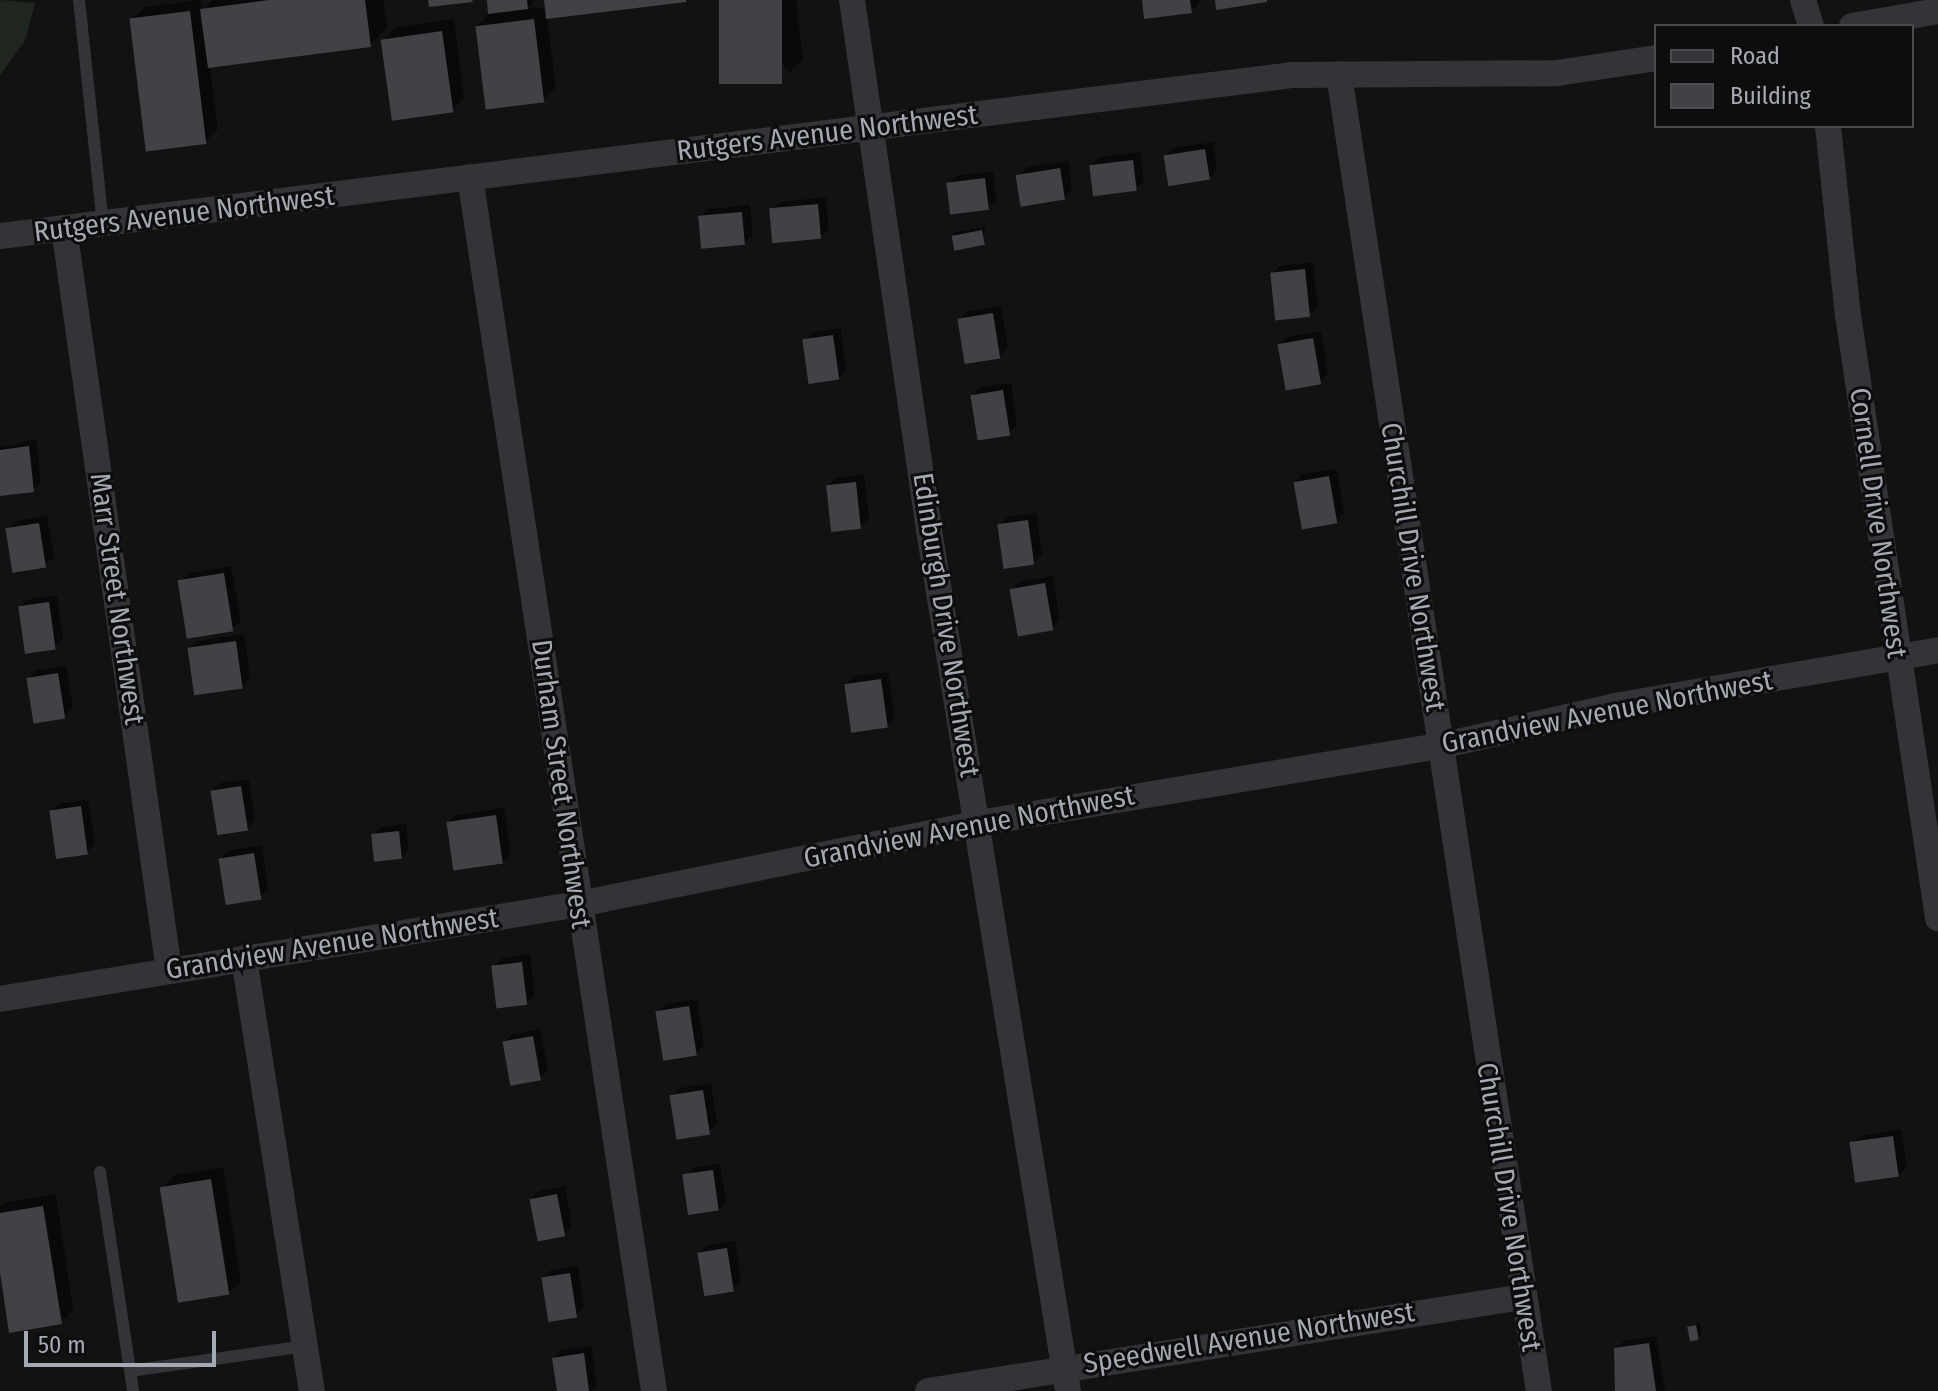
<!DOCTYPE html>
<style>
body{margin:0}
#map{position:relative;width:1938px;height:1391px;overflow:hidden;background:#121213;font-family:"Fira Sans Condensed",sans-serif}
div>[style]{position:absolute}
.green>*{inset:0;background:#1f2620}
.shadow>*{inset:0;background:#0007}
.building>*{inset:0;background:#414246;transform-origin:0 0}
.lane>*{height:12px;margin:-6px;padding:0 6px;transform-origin:6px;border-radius:6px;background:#343438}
.street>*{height:26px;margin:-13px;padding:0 13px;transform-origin:13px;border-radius:13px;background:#343438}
span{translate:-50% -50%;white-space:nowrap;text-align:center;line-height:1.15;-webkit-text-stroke:6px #0d0d0e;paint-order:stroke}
.street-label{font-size:28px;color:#a5a9b3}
.legend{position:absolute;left:1654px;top:24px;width:260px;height:104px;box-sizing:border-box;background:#0d0d0e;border:2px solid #4a4b50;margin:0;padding:10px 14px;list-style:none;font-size:24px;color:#a5a9b3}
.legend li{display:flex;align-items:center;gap:16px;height:40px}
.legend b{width:40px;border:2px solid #4a4b50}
.scale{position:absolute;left:24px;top:1331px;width:192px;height:36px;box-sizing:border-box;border:4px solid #a5a9b3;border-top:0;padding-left:10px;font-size:24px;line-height:28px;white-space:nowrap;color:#a5a9b3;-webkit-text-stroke:6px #0d0d0e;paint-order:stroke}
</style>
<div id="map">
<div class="green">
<i style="clip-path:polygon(0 0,35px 3px,25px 41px,0 75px)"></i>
</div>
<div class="shadow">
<i style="clip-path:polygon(200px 0,204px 9px,212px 0,383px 0,387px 28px,370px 45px,210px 66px,218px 129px,205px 142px,132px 19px,145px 7px)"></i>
<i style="clip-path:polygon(489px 0,535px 0,526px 9px,546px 7px,546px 0,686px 0,547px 17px,556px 88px,543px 100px,477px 26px,490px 13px)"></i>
<i style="clip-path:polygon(721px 0,796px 0,803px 60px,790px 72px)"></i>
<i style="clip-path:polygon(1144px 0,1199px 0,1199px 3px,1191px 11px)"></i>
<i style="clip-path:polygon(454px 19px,464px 97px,452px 110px,384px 40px,396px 27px)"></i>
<i style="clip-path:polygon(1213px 142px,1217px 170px,1209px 179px,1165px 156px,1173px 148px)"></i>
<i style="clip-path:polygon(1140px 152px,1144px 181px,1136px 189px,1091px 166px,1099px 157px)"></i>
<i style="clip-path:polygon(1068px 161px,1072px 190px,1064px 198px,1019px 175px,1027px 167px)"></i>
<i style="clip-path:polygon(993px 171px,996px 200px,988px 208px,948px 184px,956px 176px)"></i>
<i style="clip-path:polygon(826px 197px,829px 229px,820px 237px,771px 210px,780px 202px)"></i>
<i style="clip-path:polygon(750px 205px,753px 235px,744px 243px,700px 218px,708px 209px)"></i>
<i style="clip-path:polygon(985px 227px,984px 243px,953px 236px,956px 232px)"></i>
<i style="clip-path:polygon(1313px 262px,1318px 307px,1309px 315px,1272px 274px,1280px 266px)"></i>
<i style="clip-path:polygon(1001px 306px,1008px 348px,999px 356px,959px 319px,968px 311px)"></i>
<i style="clip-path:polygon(841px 328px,846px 370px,838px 378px,804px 340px,813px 332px)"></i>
<i style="clip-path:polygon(1321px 331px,1328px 374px,1320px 382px,1280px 345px,1288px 337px)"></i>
<i style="clip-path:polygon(1011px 383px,1017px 425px,1009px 433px,972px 396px,981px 387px)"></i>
<i style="clip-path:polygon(36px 439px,41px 482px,33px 490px,0 480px,0 448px)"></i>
<i style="clip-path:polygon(1337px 469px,1344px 513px,1336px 521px,1295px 482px,1303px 474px)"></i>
<i style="clip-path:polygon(864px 474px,869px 519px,860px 527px,828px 486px,836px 478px)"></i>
<i style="clip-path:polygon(1036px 513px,1042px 555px,1033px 563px,999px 526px,1007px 517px)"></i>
<i style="clip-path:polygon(47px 516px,54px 557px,45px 565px,8px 530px,16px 521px)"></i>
<i style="clip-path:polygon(231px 566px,241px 621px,232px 629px,181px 581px,189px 573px)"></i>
<i style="clip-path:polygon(1053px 576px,1060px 620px,1052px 628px,1012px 590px,1020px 582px)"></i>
<i style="clip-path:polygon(57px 595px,63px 639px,55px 647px,20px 607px,29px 599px)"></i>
<i style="clip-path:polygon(244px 634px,250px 678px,242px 686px,189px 649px,198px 641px)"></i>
<i style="clip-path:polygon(66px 666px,73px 708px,64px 716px,28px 679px,37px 670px)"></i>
<i style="clip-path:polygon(888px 672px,895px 718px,887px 726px,846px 684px,854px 676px)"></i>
<i style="clip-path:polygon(249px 779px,255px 820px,247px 829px,212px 791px,220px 783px)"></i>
<i style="clip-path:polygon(88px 799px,95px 844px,87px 852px,51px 812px,59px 804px)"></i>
<i style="clip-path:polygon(504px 808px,511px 854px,502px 862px,448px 823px,456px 815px)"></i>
<i style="clip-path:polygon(406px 824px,409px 849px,401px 858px,373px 836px,381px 827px)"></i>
<i style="clip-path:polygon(262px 845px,268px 889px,260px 897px,221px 859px,229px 851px)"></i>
<i style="clip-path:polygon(530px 954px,535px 995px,526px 1003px,494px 967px,502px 958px)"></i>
<i style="clip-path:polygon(697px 999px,704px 1045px,696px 1054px,658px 1013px,666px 1004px)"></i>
<i style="clip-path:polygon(540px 1029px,548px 1070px,540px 1078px,504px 1042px,512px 1034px)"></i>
<i style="clip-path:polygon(711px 1083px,717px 1123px,709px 1132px,672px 1096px,680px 1088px)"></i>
<i style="clip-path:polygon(1901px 1129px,1907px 1167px,1898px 1175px,1852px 1144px,1861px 1136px)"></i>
<i style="clip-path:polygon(720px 1163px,726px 1201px,718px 1210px,685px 1176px,693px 1168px)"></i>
<i style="clip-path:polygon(223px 1167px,241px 1281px,228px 1293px,163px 1188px,175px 1175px)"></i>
<i style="clip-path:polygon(565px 1186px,572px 1226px,564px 1234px,531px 1199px,539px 1191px)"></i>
<i style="clip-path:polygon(56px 1194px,73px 1310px,61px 1322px,0 1259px,0 1208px,6px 1202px)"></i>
<i style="clip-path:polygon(735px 1241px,741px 1281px,733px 1290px,699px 1254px,707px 1245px)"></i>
<i style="clip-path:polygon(578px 1266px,584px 1307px,576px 1315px,543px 1278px,551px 1270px)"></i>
<i style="clip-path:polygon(1699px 1323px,1702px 1334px,1698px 1338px,1689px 1328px)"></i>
<i style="clip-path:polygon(1656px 1336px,1665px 1391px,1618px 1391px,1616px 1349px,1624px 1341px)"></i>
<i style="clip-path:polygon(591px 1346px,597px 1385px,591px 1391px,559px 1391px,554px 1358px,562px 1350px)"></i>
</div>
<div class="building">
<i style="clip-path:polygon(269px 0,365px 0,371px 47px,208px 68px,200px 9px)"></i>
<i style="clip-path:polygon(428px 0,472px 0,473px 2px,429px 7px)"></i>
<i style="clip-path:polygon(487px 0,527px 0,528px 9px,488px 14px)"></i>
<i style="clip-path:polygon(544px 0,686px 0,686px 2px,546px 19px)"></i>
<i style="left:719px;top:0;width:63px;height:84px"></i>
<i style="clip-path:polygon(1142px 0,1190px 0,1192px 13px,1144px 19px)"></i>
<i style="clip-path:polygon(1215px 0,1267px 0,1267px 2px,1216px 10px)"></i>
<i style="left:190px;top:11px;width:134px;height:61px;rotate:83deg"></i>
<i style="left:534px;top:19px;width:84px;height:59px;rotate:83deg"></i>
<i style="left:442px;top:31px;width:82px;height:62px;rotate:82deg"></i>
<i style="left:1205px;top:149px;width:31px;height:42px;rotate:81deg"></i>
<i style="left:1133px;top:160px;width:31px;height:44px;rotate:83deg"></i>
<i style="left:1060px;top:168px;width:32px;height:45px;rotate:81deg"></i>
<i style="left:985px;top:178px;width:32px;height:39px;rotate:83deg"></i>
<i style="left:818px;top:204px;width:35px;height:49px;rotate:85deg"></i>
<i style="left:742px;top:212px;width:33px;height:44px;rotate:85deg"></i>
<i style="left:982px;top:230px;width:15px;height:31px;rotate:79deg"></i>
<i style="left:1305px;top:269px;width:48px;height:35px;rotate:84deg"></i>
<i style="left:993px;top:313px;width:46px;height:36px;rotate:81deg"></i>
<i style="left:833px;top:335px;width:45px;height:31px;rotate:82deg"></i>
<i style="left:1313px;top:338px;width:47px;height:36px;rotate:80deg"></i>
<i style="left:1003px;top:390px;width:46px;height:33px;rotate:81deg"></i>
<i style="clip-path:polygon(29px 446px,34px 492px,0 496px,0 450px)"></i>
<i style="left:1329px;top:476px;width:48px;height:36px;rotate:80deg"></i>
<i style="left:856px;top:482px;width:47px;height:30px;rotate:84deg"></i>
<i style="left:1028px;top:520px;width:45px;height:31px;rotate:82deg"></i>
<i style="left:39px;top:523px;width:45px;height:34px;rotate:81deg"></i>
<i style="left:224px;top:573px;width:59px;height:47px;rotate:81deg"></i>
<i style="left:1045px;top:583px;width:48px;height:36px;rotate:80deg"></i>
<i style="left:49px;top:602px;width:48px;height:31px;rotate:82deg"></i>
<i style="left:236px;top:641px;width:48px;height:49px;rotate:82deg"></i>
<i style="left:58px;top:673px;width:46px;height:32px;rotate:81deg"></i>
<i style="left:881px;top:679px;width:49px;height:37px;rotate:82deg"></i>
<i style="left:241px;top:786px;width:45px;height:31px;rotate:81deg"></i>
<i style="left:81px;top:806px;width:49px;height:32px;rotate:82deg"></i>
<i style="left:496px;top:815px;width:49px;height:50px;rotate:82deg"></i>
<i style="left:399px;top:831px;width:28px;height:28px;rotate:84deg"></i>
<i style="left:254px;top:853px;width:47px;height:36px;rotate:81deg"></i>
<i style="left:522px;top:962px;width:43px;height:31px;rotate:83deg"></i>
<i style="left:689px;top:1006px;width:50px;height:34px;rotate:81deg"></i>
<i style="left:533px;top:1036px;width:45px;height:31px;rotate:80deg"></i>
<i style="left:703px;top:1090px;width:45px;height:34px;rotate:81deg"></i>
<i style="left:1893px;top:1136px;width:41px;height:44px;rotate:82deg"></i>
<i style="left:713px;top:1170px;width:41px;height:31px;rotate:82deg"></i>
<i style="left:211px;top:1179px;width:117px;height:52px;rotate:81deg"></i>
<i style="left:557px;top:1194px;width:43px;height:28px;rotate:79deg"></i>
<i style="clip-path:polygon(43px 1206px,62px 1324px,9px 1333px,0 1272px,0 1213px)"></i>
<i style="left:727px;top:1248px;width:44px;height:30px;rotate:81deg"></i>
<i style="left:570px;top:1273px;width:45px;height:29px;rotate:81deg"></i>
<i style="left:1696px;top:1325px;width:15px;height:9px;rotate:79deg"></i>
<i style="clip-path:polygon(1649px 1343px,1656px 1391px,1615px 1391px,1614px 1348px)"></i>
<i style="clip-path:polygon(584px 1353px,589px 1391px,557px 1391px,552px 1358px)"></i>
</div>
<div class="lane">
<i style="left:79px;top:0;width:224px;rotate:83.9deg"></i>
<i style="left:100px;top:1172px;width:221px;rotate:81.4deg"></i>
<i style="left:130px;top:1371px;width:177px;rotate:-8.1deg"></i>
</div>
<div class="street">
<i style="left:852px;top:0;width:536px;rotate:81.73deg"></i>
<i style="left:929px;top:530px;width:872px;rotate:80.83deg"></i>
<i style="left:1803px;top:0;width:27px;rotate:73deg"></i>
<i style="left:1852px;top:26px;width:87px;rotate:-9.9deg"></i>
<i style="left:1339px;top:74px;width:1332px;rotate:81.37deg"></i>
<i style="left:1828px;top:126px;width:190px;rotate:84deg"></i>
<i style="left:1848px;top:315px;width:610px;rotate:81.51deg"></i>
<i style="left:470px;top:177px;width:1228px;rotate:81.38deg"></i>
<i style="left:64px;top:228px;width:749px;rotate:81.95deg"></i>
<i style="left:0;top:236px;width:1303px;rotate:-7.1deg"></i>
<i style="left:1293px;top:75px;width:264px;rotate:-0.4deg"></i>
<i style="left:1557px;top:73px;width:100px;rotate:-8.6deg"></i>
<i style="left:244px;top:958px;width:438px;rotate:81.1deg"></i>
<i style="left:0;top:999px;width:587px;rotate:-9.32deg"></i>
<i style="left:579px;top:904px;width:408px;rotate:-11.4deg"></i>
<i style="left:979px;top:823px;width:467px;rotate:-9.5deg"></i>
<i style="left:1440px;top:746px;width:186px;rotate:-12.8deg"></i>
<i style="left:1621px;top:705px;width:322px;rotate:-9.8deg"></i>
<i style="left:928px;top:1391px;width:602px;rotate:-8.98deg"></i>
</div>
<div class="street-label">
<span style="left:827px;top:133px;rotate:-7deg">Rutgers Avenue Northwest</span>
<span style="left:184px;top:214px;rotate:-7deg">Rutgers Avenue Northwest</span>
<span style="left:1878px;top:523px;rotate:82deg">Cornell Drive Northwest</span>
<span style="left:1413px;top:567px;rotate:81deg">Churchill Drive Northwest</span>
<span style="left:117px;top:599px;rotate:82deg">Marr Street Northwest</span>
<span style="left:946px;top:625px;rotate:81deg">Edinburgh Drive Northwest</span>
<span style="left:1607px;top:712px;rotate:-11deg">Grandview Avenue Northwest</span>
<span style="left:561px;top:784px;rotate:82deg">Durham Street Northwest</span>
<span style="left:969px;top:827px;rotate:-11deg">Grandview Avenue Northwest</span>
<span style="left:332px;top:944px;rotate:-9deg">Grandview Avenue Northwest</span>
<span style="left:1509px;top:1207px;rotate:81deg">Churchill Drive Northwest</span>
<span style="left:1249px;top:1338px;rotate:-9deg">Speedwell Avenue Northwest</span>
</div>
<ul class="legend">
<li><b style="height:10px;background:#343438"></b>Road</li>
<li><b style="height:22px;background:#414246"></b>Building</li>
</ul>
<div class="scale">50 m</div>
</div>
